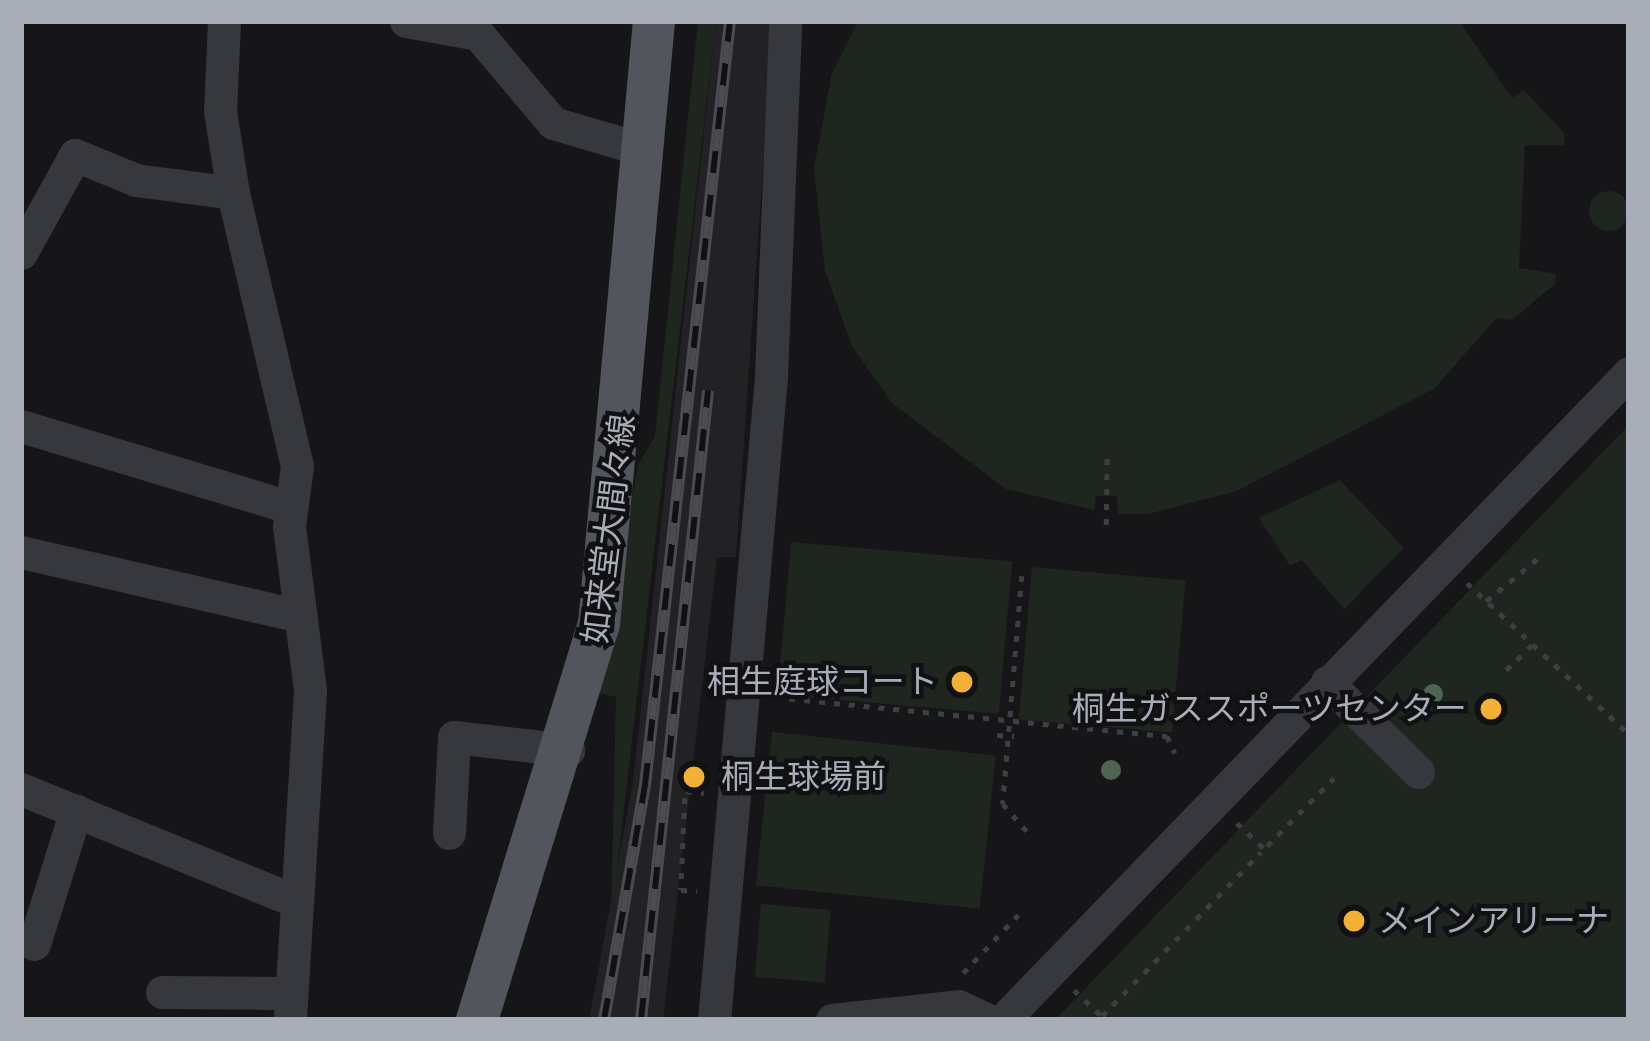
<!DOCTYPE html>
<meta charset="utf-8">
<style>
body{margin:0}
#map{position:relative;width:1650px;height:1041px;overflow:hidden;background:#161618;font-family:Montserrat,"Noto Sans JP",sans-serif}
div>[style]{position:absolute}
.built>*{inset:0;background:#222225}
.green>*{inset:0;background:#1e261f;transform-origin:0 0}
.round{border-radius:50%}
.path>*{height:4.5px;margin-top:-2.25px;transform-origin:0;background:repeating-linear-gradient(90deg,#3d3f44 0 6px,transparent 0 15px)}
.minor>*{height:33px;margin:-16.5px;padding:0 16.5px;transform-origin:16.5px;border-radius:16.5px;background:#37383d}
.major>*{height:42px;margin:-21px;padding:0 21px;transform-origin:21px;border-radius:21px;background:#53555c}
.rail>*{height:12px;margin-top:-6px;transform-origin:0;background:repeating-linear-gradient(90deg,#111113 0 22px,#4a4c52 0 44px);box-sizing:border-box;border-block:3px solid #4a4c52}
.trees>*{width:20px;height:20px;margin:-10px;border-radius:50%;background:#506452}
.dots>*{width:33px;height:33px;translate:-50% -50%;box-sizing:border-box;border:6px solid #111113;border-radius:50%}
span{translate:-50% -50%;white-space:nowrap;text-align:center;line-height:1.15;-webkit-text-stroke:9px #111113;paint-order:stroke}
.street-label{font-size:33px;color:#a8adb8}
.poi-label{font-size:33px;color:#a8adb8}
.right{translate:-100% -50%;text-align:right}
.left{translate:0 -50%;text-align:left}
.frame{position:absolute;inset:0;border:24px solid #a8adb8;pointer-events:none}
</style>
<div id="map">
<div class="built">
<i style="clip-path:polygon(716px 21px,773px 21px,736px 557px,717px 557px,663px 1020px,589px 1020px,633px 782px)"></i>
</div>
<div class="green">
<i style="clip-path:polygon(698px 21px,716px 21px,611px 920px,616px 697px,599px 693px,638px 465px,655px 436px)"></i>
<i style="clip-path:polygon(858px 21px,1459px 21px,1512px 98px,1524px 90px,1564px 133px,1565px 145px,1525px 145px,1519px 268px,1556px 274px,1555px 284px,1512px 320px,1496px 318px,1435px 388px,1237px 491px,1148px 514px,1118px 514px,1117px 496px,1096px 496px,1094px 510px,1006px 489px,892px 403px,852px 346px,825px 271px,814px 168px,832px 73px)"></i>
<i class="round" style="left:1589px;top:191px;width:40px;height:40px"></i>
<i style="clip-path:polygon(1629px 425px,1629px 1020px,1055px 1020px,1369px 694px)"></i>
<i style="clip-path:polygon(1340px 480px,1404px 548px,1344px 609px,1302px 560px,1290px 566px,1259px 518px)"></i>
<i style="left:791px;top:542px;width:222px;height:153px;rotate:5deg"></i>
<i style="left:1032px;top:567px;width:154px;height:153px;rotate:5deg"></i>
<i style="left:772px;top:732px;width:225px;height:154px;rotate:6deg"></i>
<i style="left:761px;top:904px;width:70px;height:73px;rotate:5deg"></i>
</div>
<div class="path">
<i style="left:1106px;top:525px;width:73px;rotate:-89.2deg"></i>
<i style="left:1022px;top:576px;width:229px;rotate:94.8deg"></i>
<i style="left:1003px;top:804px;width:44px;rotate:48.7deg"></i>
<i style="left:1467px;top:583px;width:221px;rotate:43deg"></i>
<i style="left:1486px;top:601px;width:72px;rotate:-39.4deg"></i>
<i style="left:1506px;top:670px;width:37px;rotate:-44deg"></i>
<i style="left:774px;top:697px;width:395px;rotate:5.7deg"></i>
<i style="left:1167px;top:736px;width:19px;rotate:65deg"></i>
<i style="left:997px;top:735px;width:17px;rotate:3deg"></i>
<i style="left:686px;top:791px;width:18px;rotate:6deg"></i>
<i style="left:685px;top:798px;width:92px;rotate:92.5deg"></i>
<i style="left:681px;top:890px;width:16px;rotate:4deg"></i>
<i style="left:1237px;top:823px;width:44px;rotate:43.2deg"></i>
<i style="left:1267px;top:846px;width:95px;rotate:-45.4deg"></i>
<i style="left:963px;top:973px;width:80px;rotate:-46.5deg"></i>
<i style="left:1074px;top:990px;width:44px;rotate:43.2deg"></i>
<i style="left:1102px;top:1016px;width:228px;rotate:-45.9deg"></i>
</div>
<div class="minor">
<i style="left:224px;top:21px;width:90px;rotate:92.5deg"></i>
<i style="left:220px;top:111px;width:83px;rotate:81deg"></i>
<i style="left:233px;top:193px;width:280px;rotate:76.8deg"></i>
<i style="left:297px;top:466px;width:61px;rotate:97.6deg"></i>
<i style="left:289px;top:526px;width:166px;rotate:82.7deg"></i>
<i style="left:310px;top:691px;width:330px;rotate:93.5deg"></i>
<i style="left:406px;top:21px;width:73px;rotate:10.2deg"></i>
<i style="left:478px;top:34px;width:116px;rotate:49.9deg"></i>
<i style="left:553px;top:123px;width:96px;rotate:16.4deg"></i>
<i style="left:21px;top:253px;width:112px;rotate:-61.1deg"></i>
<i style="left:75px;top:155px;width:66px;rotate:22.3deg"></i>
<i style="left:136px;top:180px;width:98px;rotate:7.6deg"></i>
<i style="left:21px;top:426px;width:280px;rotate:16.8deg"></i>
<i style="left:21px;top:552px;width:287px;rotate:12.9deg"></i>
<i style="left:1327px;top:682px;width:128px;rotate:44.7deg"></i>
<i style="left:21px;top:789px;width:294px;rotate:22.2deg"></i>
<i style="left:449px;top:833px;width:96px;rotate:-87deg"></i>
<i style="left:454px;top:737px;width:115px;rotate:6.5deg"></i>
<i style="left:34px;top:944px;width:140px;rotate:-72.6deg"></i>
<i style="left:162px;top:992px;width:127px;rotate:0.5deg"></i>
<i style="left:714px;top:1020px;width:646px;rotate:-84.93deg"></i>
<i style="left:771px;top:377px;width:356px;rotate:-87.7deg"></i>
<i style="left:832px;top:1020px;width:127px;rotate:-6.3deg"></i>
<i style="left:958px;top:1006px;width:33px;rotate:25deg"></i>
<i style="left:1003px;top:1020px;width:900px;rotate:-45.95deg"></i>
</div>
<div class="major">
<i style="left:477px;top:1020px;width:414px;rotate:-72.9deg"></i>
<i style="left:599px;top:624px;width:606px;rotate:-84.79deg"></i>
</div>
<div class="rail">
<i style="left:604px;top:1020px;width:239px;rotate:-80.1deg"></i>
<i style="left:645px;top:785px;width:769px;rotate:-83.65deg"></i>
<i style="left:641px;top:1020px;width:633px;rotate:-83.92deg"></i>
</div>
<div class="trees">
<i style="left:1433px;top:694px"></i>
<i style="left:1111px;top:770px"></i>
</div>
<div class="dots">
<i style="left:962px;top:682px;background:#f2b134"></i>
<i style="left:1491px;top:709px;background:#f2b134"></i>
<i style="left:694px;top:777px;background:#f2b134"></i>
<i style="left:1354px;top:921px;background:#f2b134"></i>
</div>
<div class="street-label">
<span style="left:609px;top:529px;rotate:-83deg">如来堂大間々線</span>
</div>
<div class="poi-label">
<span class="right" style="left:938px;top:682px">相生庭球コート</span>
<span class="right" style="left:1467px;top:709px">桐生ガススポーツセンター</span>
<span class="left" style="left:721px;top:777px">桐生球場前</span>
<span class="left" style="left:1378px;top:921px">メインアリーナ</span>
</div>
<div class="frame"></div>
</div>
